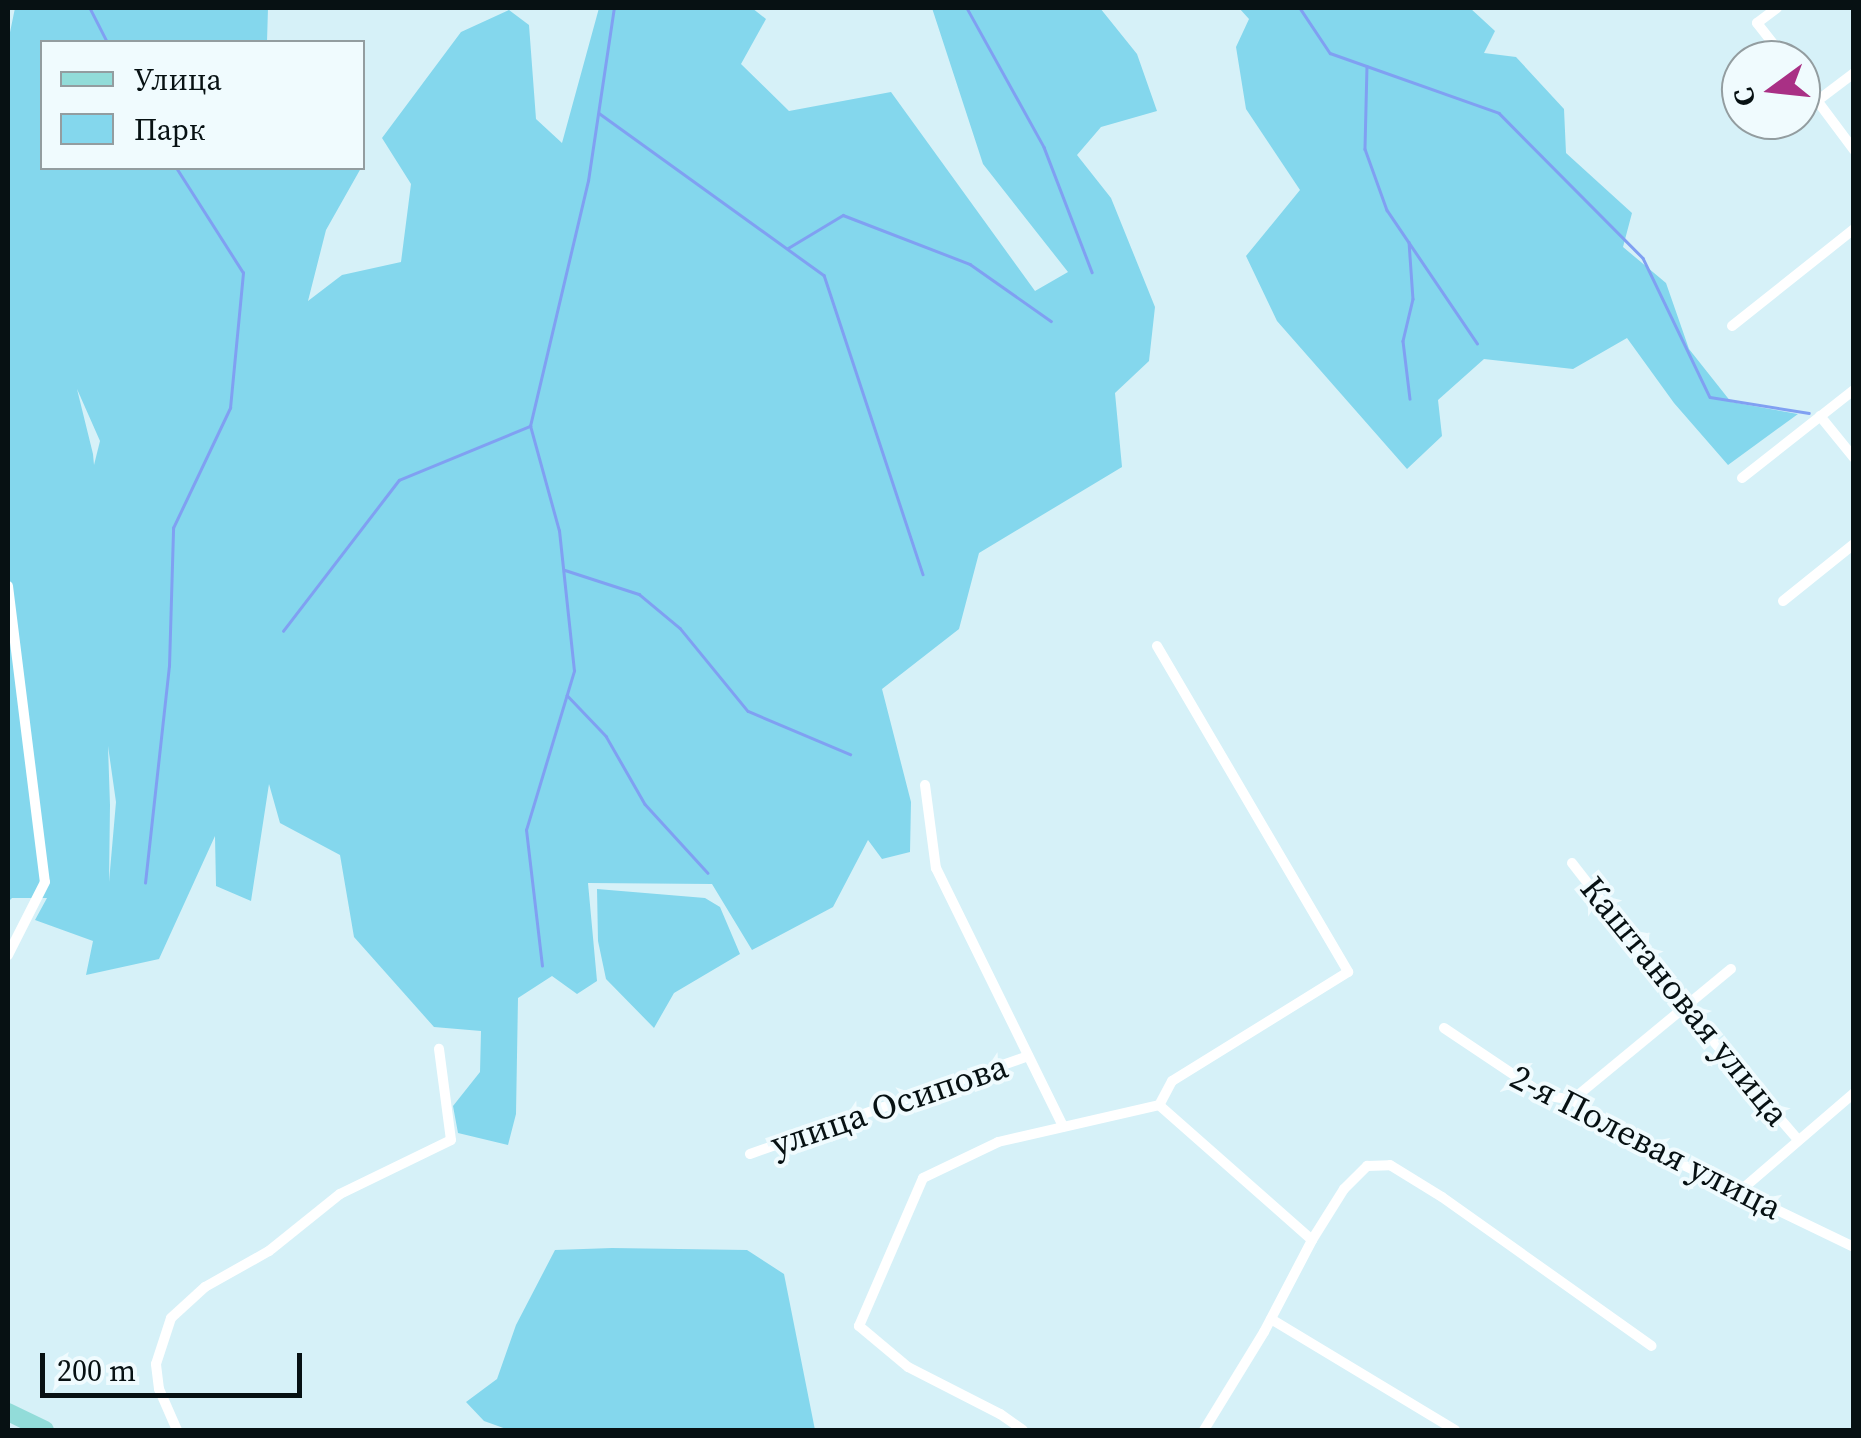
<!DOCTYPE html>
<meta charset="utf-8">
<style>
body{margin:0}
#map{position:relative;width:1861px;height:1438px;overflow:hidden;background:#d6f1f8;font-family:"Source Serif 4",serif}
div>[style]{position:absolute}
.green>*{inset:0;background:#84d7ed}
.stream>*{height:2.5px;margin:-1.25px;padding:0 1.25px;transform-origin:1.25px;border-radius:1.25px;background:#80a0f2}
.minor>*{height:10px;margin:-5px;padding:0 5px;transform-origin:5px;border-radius:5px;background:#fff}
.primary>*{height:18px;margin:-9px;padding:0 9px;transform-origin:9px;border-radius:9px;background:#92dcd9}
span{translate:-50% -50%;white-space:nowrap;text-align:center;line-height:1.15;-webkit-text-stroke:8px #f0fbfe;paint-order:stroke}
.street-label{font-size:35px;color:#071113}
.frame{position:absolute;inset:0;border:10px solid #071113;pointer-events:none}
.legend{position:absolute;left:40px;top:40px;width:325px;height:130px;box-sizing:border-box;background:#f0fbfe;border:2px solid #939da0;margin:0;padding:12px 18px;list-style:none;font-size:30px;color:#071113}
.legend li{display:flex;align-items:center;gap:20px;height:50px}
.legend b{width:50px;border:2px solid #939da0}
.north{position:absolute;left:1721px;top:40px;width:100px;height:100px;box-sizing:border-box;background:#f0fbfe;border:2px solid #939da0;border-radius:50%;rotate:255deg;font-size:28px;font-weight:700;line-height:40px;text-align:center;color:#071113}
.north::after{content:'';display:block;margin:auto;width:35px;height:45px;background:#a93085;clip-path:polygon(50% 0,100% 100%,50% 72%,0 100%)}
.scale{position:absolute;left:40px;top:1353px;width:262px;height:45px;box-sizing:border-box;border:5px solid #071113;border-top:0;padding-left:12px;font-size:30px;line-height:35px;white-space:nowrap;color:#071113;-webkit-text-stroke:8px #f0fbfe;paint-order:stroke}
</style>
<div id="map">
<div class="green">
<i style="clip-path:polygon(evenodd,15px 8px,268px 8px,267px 42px,42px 42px,42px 168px,361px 168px,326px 230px,308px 301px,342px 275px,401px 262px,411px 184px,382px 138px,461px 32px,509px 10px,529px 25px,536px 119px,562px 143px,599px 8px,752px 8px,766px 19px,741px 64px,789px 111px,891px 92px,1035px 291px,1068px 272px,983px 164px,932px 8px,1100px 8px,1137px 54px,1157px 111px,1101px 127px,1077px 155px,1111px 198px,1155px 307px,1149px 361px,1115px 393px,1122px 467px,979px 553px,959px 629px,882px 689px,911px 802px,910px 852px,882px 859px,868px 840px,833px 907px,752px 950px,712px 884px,588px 883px,597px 981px,577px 994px,552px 976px,518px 998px,516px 1114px,508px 1145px,458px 1133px,453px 1106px,480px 1072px,481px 1031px,434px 1027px,354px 937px,340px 855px,280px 823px,269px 784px,251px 901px,216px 886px,215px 836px,159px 959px,86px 975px,93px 941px,35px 920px,47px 898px,12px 898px,8px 902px,8px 42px,15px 8px,77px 389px,100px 441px,94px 465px,93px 454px,77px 389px,15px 8px,108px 746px,116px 802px,109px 882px,110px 805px,108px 746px)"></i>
<i style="clip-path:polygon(1239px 8px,1470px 8px,1495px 31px,1484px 53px,1516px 57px,1564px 109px,1566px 153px,1632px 213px,1623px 247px,1666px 283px,1689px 349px,1731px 402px,1798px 414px,1728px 465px,1674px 403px,1627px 338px,1573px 369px,1484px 359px,1438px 400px,1442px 436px,1407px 469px,1277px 321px,1246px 256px,1300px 190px,1246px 109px,1236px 47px,1249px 19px)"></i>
<i style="clip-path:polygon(597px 889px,705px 898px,720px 907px,740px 954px,674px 993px,654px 1028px,606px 979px,598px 941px)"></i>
<i style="clip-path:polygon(612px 1248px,747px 1250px,784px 1274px,815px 1430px,509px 1430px,484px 1421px,466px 1402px,497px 1379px,516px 1325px,555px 1250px)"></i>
</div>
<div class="stream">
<i style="left:90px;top:8px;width:38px;rotate:63deg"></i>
<i style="left:967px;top:8px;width:159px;rotate:61deg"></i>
<i style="left:1044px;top:147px;width:134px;rotate:69deg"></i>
<i style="left:1300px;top:8px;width:54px;rotate:56.3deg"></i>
<i style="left:1330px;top:53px;width:179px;rotate:19.5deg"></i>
<i style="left:1499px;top:113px;width:204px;rotate:45.2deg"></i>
<i style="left:1643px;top:258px;width:154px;rotate:64.3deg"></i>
<i style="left:1710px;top:397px;width:100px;rotate:9.2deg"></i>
<i style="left:1367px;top:66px;width:83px;rotate:91.4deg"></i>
<i style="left:1365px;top:149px;width:65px;rotate:70.2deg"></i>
<i style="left:1387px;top:210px;width:161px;rotate:55.9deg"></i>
<i style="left:599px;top:113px;width:277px;rotate:35.8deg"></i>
<i style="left:824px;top:275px;width:315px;rotate:71.7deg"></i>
<i style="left:1409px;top:242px;width:57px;rotate:86deg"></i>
<i style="left:1413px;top:299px;width:43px;rotate:103.4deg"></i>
<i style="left:1403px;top:341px;width:58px;rotate:83.1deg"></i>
<i style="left:788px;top:248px;width:64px;rotate:-31deg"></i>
<i style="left:843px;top:215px;width:136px;rotate:21.1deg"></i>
<i style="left:970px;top:264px;width:99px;rotate:35.1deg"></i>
<i style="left:565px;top:570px;width:78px;rotate:18deg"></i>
<i style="left:639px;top:594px;width:53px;rotate:39.7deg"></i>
<i style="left:680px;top:628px;width:107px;rotate:50.7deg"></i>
<i style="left:748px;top:711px;width:111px;rotate:22.9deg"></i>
<i style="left:283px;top:631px;width:190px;rotate:-52.5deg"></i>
<i style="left:399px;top:480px;width:142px;rotate:-22.4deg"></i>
<i style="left:567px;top:695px;width:57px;rotate:46.4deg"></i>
<i style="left:606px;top:736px;width:78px;rotate:60.2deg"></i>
<i style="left:645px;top:804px;width:93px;rotate:47.6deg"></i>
<i style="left:145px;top:883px;width:218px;rotate:-83.7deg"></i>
<i style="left:169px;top:666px;width:138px;rotate:-88.3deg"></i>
<i style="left:173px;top:528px;width:133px;rotate:-64.6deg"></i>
<i style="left:230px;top:408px;width:136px;rotate:-84.5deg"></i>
<i style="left:243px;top:273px;width:125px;rotate:-122.5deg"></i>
<i style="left:542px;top:966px;width:137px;rotate:-96.7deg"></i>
<i style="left:526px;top:830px;width:166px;rotate:-73.2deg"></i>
<i style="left:574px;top:671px;width:141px;rotate:-96.1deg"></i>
<i style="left:559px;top:531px;width:109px;rotate:-105.4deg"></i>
<i style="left:530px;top:426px;width:252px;rotate:-76.7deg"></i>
<i style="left:588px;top:181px;width:175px;rotate:-81.5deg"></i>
</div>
<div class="minor">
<i style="left:1777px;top:8px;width:25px;rotate:143deg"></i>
<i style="left:1757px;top:23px;width:47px;rotate:51.9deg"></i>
<i style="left:1801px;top:79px;width:89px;rotate:53.3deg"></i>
<i style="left:1817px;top:101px;width:46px;rotate:-37.1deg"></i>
<i style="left:1732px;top:326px;width:156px;rotate:-38.5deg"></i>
<i style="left:1820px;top:416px;width:54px;rotate:51deg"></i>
<i style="left:1742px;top:478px;width:142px;rotate:-38.2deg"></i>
<i style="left:8px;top:586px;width:298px;rotate:82.9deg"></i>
<i style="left:45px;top:882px;width:82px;rotate:116.9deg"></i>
<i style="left:1783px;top:601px;width:91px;rotate:-38.8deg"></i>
<i style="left:1157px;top:646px;width:378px;rotate:59.6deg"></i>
<i style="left:1348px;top:972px;width:207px;rotate:148.2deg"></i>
<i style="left:1172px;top:1081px;width:27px;rotate:118deg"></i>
<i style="left:925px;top:785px;width:84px;rotate:82.5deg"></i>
<i style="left:936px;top:868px;width:288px;rotate:63.8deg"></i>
<i style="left:1572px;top:863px;width:184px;rotate:52.1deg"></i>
<i style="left:1685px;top:1008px;width:174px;rotate:49.4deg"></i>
<i style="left:1444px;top:1028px;width:120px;rotate:33.8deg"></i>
<i style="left:1544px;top:1095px;width:28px;rotate:10deg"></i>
<i style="left:1572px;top:1100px;width:120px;rotate:30.6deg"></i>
<i style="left:1675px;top:1161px;width:199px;rotate:25.7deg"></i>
<i style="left:1572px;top:1100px;width:206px;rotate:-39.5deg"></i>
<i style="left:750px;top:1154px;width:295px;rotate:-19.4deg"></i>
<i style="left:1740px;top:1191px;width:150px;rotate:-40.7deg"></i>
<i style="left:1271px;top:1319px;width:215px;rotate:31.1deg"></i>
<i style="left:177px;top:1430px;width:45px;rotate:-113.7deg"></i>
<i style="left:159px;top:1389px;width:25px;rotate:-97deg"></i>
<i style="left:156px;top:1364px;width:48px;rotate:-71.9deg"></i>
<i style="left:171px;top:1318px;width:46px;rotate:-42.4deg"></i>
<i style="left:205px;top:1287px;width:73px;rotate:-29.4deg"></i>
<i style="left:269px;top:1251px;width:91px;rotate:-38.8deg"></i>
<i style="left:340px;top:1194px;width:123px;rotate:-25.9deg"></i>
<i style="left:451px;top:1140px;width:92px;rotate:-97.5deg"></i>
<i style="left:1023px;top:1430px;width:28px;rotate:-145deg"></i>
<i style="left:1000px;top:1414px;width:103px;rotate:-152.9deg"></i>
<i style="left:908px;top:1367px;width:64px;rotate:-140.1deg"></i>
<i style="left:859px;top:1326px;width:161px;rotate:-66.6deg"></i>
<i style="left:923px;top:1178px;width:83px;rotate:-25.6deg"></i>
<i style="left:998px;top:1142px;width:165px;rotate:-12.9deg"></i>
<i style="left:1159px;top:1105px;width:204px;rotate:41.4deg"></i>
<i style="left:1204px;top:1430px;width:115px;rotate:-58.5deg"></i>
<i style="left:1264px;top:1332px;width:104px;rotate:-62.4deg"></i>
<i style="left:1312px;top:1240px;width:60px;rotate:-57.9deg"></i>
<i style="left:1344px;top:1189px;width:33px;rotate:-45deg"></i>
<i style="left:1367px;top:1166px;width:23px;rotate:-2deg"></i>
<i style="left:1390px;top:1165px;width:61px;rotate:31.6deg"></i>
<i style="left:1442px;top:1197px;width:257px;rotate:35.4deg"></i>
</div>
<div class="primary">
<i style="left:8px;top:1412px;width:41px;rotate:25.9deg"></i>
</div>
<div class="street-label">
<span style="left:1685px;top:1001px;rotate:51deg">Каштановая улица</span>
<span style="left:889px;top:1105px;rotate:-19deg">улица Осипова</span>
<span style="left:1646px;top:1142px;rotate:27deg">2-я Полевая улица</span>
</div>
<div class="frame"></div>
<ul class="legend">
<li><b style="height:12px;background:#92dcd9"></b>Улица</li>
<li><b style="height:28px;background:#84d7ed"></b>Парк</li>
</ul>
<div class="north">С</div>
<div class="scale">200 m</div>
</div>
